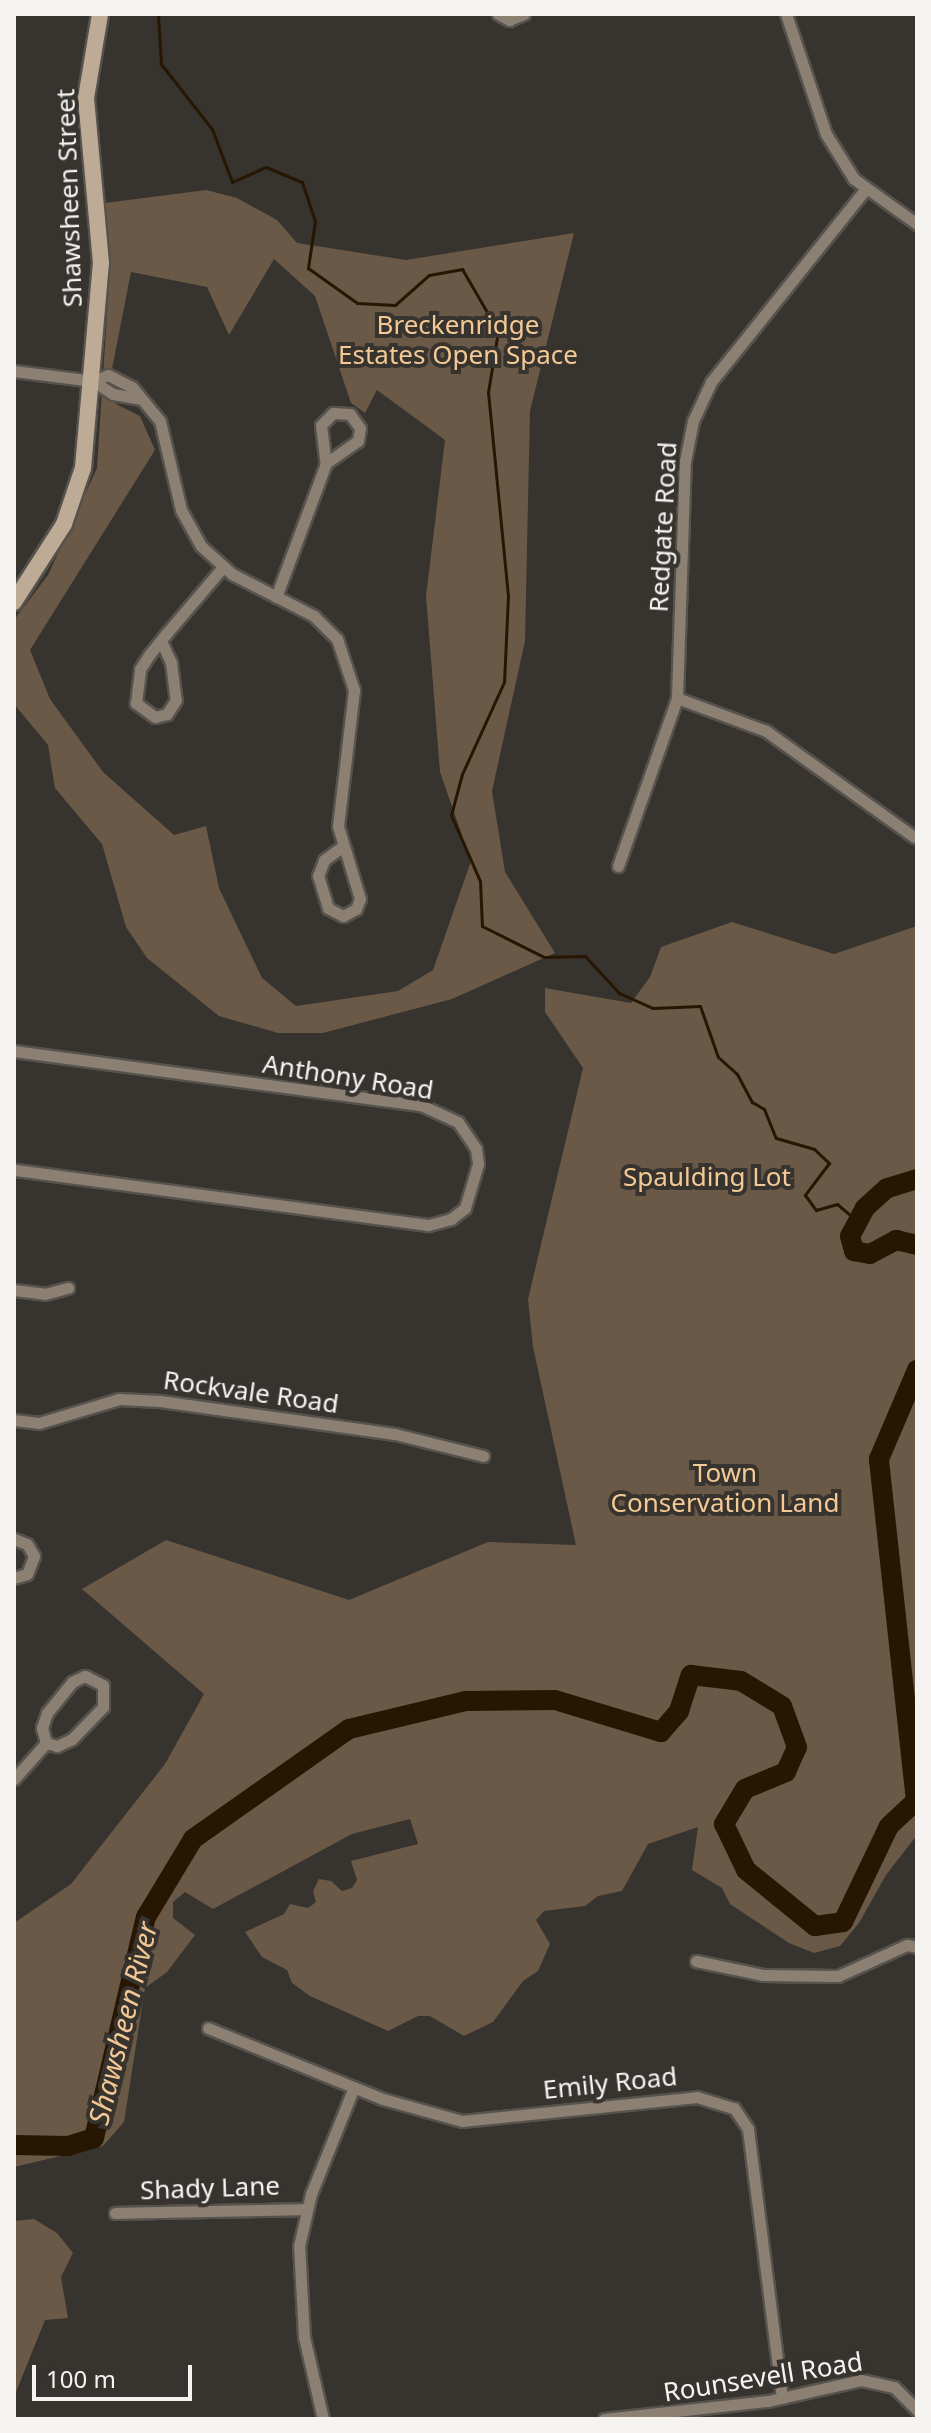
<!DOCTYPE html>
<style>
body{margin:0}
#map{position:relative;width:931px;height:2433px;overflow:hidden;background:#37332f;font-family:"Noto Sans",sans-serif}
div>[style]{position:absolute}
.green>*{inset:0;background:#695946}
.stream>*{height:3px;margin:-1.5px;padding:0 1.5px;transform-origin:1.5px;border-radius:1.5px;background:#261602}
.river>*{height:20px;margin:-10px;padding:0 10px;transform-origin:10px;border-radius:10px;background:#261602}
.roads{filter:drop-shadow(2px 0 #56524e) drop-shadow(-2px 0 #56524e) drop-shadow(0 2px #56524e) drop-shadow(0 -2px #56524e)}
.street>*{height:11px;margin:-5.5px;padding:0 5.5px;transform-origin:5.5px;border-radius:5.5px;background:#8c8073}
.secondary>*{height:16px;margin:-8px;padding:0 8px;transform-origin:8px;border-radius:8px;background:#beab96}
span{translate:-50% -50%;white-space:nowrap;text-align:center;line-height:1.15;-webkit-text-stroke:8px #37332f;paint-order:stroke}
.street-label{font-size:26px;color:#f6f4f1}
.park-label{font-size:26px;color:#f4c995}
.water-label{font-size:28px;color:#f2c793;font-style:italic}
.frame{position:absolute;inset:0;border:16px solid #f6f4f1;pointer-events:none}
.scale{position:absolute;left:32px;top:2365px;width:160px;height:36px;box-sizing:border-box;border:4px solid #f6f4f1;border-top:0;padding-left:10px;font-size:24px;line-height:28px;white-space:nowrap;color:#f6f4f1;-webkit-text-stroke:6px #37332f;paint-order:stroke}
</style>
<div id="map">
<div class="green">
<i style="clip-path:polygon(evenodd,206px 190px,237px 198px,277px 220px,297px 243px,406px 260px,574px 233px,530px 411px,525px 641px,492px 791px,505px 872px,555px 953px,452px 999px,323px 1033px,278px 1033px,219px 1016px,147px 958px,126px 927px,102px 844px,55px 788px,48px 745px,14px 704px,14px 620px,48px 575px,97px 468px,110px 267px,105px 203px,206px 190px,274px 259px,315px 296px,351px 403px,365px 413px,377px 390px,445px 440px,426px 596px,440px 772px,471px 861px,433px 970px,398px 991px,296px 1006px,262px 978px,219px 888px,206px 826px,174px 835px,103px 772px,50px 699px,30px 650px,155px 450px,140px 416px,116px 404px,112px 369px,131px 272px,207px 287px,229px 335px,274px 259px)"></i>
<i style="clip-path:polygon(732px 922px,834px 954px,917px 926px,917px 1835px,886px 1875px,859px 1923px,840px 1946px,814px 1953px,789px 1943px,730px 1904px,722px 1888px,692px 1870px,698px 1827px,648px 1844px,622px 1891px,598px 1896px,585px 1906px,544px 1911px,536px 1920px,550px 1944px,538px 1971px,523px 1981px,493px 2022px,464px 2036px,430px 2016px,418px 2016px,388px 2031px,310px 1996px,292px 1983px,287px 1970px,262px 1957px,245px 1932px,284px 1914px,290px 1904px,308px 1908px,316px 1902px,313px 1891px,319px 1879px,331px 1881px,342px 1891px,352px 1888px,357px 1880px,351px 1861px,418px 1844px,410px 1819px,352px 1834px,213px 1909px,185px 1892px,173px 1902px,173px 1918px,195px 1935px,167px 1972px,145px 1988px,124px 2122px,103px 2146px,14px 2167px,14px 1923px,71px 1884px,165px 1764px,204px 1694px,82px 1589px,166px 1540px,349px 1600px,488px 1542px,576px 1545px,533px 1347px,528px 1299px,583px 1068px,545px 1012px,545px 988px,631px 1003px,650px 977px,661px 947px)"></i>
<i style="clip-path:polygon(34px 2219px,57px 2233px,73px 2253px,61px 2277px,68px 2318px,45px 2320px,14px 2397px,14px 2221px)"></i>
</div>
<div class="stream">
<i style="left:158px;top:14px;width:50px;rotate:86.6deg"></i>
<i style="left:161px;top:64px;width:83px;rotate:51.9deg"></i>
<i style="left:212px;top:129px;width:57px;rotate:69.3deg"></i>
<i style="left:232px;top:182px;width:37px;rotate:-24deg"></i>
<i style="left:266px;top:167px;width:39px;rotate:23deg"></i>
<i style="left:302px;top:182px;width:41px;rotate:71.6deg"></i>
<i style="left:315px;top:221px;width:48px;rotate:98.5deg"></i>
<i style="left:308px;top:268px;width:60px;rotate:35.5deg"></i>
<i style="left:357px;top:303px;width:38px;rotate:3deg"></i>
<i style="left:395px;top:305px;width:45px;rotate:-41.4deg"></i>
<i style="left:429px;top:275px;width:34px;rotate:-10deg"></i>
<i style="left:462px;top:269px;width:72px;rotate:59.9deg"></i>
<i style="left:498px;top:331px;width:62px;rotate:99.3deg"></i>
<i style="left:488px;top:392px;width:204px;rotate:84.4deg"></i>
<i style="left:508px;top:595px;width:87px;rotate:92.6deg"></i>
<i style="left:504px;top:682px;width:101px;rotate:114.5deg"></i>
<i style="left:462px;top:774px;width:42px;rotate:105deg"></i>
<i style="left:451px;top:815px;width:72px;rotate:66.3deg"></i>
<i style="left:480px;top:881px;width:45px;rotate:87.5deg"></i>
<i style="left:482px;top:926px;width:69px;rotate:26.6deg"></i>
<i style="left:544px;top:957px;width:41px;rotate:-1.4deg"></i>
<i style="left:585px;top:956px;width:50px;rotate:47.4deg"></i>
<i style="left:619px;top:993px;width:37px;rotate:24deg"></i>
<i style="left:653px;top:1008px;width:47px;rotate:-2.4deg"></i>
<i style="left:700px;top:1006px;width:54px;rotate:70.6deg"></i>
<i style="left:718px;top:1057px;width:25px;rotate:42deg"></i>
<i style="left:737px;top:1074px;width:32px;rotate:62deg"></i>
<i style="left:752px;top:1102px;width:14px;rotate:30deg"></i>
<i style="left:764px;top:1109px;width:31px;rotate:68deg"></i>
<i style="left:776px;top:1138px;width:40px;rotate:16deg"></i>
<i style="left:814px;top:1149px;width:21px;rotate:43deg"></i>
<i style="left:829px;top:1163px;width:40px;rotate:127deg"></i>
<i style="left:805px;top:1195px;width:19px;rotate:54deg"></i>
<i style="left:816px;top:1210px;width:22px;rotate:-16deg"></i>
<i style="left:837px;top:1204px;width:25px;rotate:40deg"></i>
</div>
<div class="river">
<i style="left:917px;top:1179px;width:31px;rotate:163deg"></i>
<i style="left:887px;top:1188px;width:30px;rotate:138deg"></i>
<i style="left:865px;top:1208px;width:32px;rotate:118deg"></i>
<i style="left:850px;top:1236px;width:16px;rotate:75deg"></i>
<i style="left:854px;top:1251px;width:16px;rotate:11deg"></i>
<i style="left:870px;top:1254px;width:30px;rotate:-28deg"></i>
<i style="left:896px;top:1240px;width:22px;rotate:13deg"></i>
<i style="left:14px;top:2145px;width:54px;rotate:1.1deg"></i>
<i style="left:68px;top:2146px;width:27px;rotate:-17deg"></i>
<i style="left:94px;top:2138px;width:227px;rotate:-76.8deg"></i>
<i style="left:146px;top:1917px;width:91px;rotate:-58.9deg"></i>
<i style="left:193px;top:1839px;width:191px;rotate:-35.2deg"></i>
<i style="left:349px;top:1729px;width:120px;rotate:-13.5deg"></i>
<i style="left:466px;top:1701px;width:89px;rotate:-0.6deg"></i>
<i style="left:555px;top:1700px;width:111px;rotate:16.8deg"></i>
<i style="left:661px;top:1732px;width:28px;rotate:-49deg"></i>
<i style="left:679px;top:1711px;width:38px;rotate:-72deg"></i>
<i style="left:691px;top:1675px;width:50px;rotate:6.8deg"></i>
<i style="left:741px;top:1681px;width:48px;rotate:31.4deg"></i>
<i style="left:782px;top:1706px;width:44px;rotate:69.9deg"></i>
<i style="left:797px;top:1747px;width:27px;rotate:114deg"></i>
<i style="left:786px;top:1772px;width:44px;rotate:157.5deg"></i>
<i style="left:745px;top:1789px;width:41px;rotate:121deg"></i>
<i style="left:724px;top:1824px;width:51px;rotate:64.4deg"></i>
<i style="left:746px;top:1870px;width:89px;rotate:39.1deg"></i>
<i style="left:815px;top:1926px;width:28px;rotate:-8deg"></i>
<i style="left:843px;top:1922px;width:106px;rotate:-64.4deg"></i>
<i style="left:889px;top:1826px;width:37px;rotate:-43deg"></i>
<i style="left:916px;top:1801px;width:344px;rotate:-96.2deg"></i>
<i style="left:879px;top:1459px;width:97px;rotate:-66.9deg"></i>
</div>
<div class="roads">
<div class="street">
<i style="left:498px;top:14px;width:13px;rotate:29deg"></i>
<i style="left:509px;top:20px;width:16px;rotate:-22deg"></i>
<i style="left:786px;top:14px;width:126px;rotate:71.6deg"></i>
<i style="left:826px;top:134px;width:53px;rotate:58.1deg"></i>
<i style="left:854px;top:179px;width:77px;rotate:35.5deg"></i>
<i style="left:14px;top:371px;width:80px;rotate:7.2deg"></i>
<i style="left:93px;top:381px;width:16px;rotate:-22deg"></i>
<i style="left:108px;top:375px;width:27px;rotate:27deg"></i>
<i style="left:132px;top:387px;width:44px;rotate:50.5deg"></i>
<i style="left:160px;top:421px;width:91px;rotate:76.7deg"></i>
<i style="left:181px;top:510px;width:41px;rotate:60.9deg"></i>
<i style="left:201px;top:546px;width:42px;rotate:42.1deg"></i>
<i style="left:232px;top:574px;width:92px;rotate:27.1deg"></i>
<i style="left:314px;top:616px;width:33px;rotate:45deg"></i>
<i style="left:337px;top:639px;width:54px;rotate:71.6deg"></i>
<i style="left:354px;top:690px;width:137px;rotate:96.7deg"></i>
<i style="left:338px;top:826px;width:76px;rotate:73.2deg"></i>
<i style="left:360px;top:899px;width:11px;rotate:112deg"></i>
<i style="left:356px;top:909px;width:15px;rotate:152deg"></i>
<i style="left:343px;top:916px;width:17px;rotate:-152deg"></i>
<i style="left:328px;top:908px;width:34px;rotate:-107deg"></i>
<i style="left:318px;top:876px;width:17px;rotate:-69deg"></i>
<i style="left:324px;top:860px;width:22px;rotate:-36deg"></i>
<i style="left:93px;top:381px;width:24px;rotate:33deg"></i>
<i style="left:113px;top:394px;width:29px;rotate:10deg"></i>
<i style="left:276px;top:597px;width:143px;rotate:-69.5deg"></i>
<i style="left:326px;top:463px;width:39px;rotate:-35deg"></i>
<i style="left:358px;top:441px;width:13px;rotate:-81deg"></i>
<i style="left:360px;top:428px;width:17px;rotate:-126deg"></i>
<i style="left:350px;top:414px;width:17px;rotate:-177deg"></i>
<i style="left:333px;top:413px;width:17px;rotate:135deg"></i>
<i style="left:321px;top:425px;width:38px;rotate:83deg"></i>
<i style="left:161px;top:641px;width:23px;rotate:65deg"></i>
<i style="left:171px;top:662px;width:38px;rotate:83deg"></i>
<i style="left:176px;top:700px;width:17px;rotate:123deg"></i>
<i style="left:167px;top:714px;width:12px;rotate:166deg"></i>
<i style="left:155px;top:717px;width:24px;rotate:-144deg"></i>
<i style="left:136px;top:703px;width:34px;rotate:-83deg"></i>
<i style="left:140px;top:669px;width:17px;rotate:-57deg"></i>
<i style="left:149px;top:655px;width:27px;rotate:-51deg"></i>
<i style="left:166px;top:634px;width:88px;rotate:-49.6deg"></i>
<i style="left:677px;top:698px;width:95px;rotate:20.3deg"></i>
<i style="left:766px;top:731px;width:182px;rotate:35.6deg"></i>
<i style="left:618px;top:866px;width:178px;rotate:-70.6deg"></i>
<i style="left:677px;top:698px;width:237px;rotate:-88.1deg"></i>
<i style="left:685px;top:461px;width:41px;rotate:-78.7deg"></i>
<i style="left:693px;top:421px;width:43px;rotate:-65.2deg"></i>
<i style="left:711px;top:382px;width:246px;rotate:-51.3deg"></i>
<i style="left:14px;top:1051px;width:411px;rotate:7.6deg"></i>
<i style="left:421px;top:1105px;width:41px;rotate:24.7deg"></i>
<i style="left:458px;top:1122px;width:32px;rotate:56deg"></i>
<i style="left:476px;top:1149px;width:15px;rotate:82deg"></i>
<i style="left:478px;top:1164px;width:46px;rotate:106.5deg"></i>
<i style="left:465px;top:1208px;width:18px;rotate:142deg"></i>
<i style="left:451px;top:1219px;width:24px;rotate:165deg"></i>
<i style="left:428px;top:1225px;width:418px;rotate:-172.4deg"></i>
<i style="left:14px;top:1290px;width:31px;rotate:7deg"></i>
<i style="left:45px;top:1294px;width:24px;rotate:-15deg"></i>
<i style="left:14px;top:1420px;width:25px;rotate:7deg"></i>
<i style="left:39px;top:1423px;width:84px;rotate:-16.7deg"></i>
<i style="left:119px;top:1399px;width:41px;rotate:2.8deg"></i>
<i style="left:160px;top:1401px;width:237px;rotate:8deg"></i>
<i style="left:395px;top:1434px;width:91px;rotate:14deg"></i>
<i style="left:14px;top:1539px;width:14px;rotate:21deg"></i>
<i style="left:27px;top:1544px;width:14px;rotate:60deg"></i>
<i style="left:34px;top:1556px;width:19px;rotate:111deg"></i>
<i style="left:27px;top:1574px;width:14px;rotate:163deg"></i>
<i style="left:85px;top:1676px;width:20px;rotate:27deg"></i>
<i style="left:103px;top:1685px;width:22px;rotate:90deg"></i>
<i style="left:103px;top:1707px;width:45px;rotate:134.1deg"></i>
<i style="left:72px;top:1739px;width:17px;rotate:155deg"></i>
<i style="left:57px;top:1746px;width:11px;rotate:-165deg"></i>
<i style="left:46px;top:1743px;width:16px;rotate:-105deg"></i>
<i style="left:42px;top:1728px;width:16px;rotate:-72deg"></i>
<i style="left:47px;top:1713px;width:40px;rotate:-51deg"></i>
<i style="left:72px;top:1682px;width:14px;rotate:-25deg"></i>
<i style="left:14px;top:1779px;width:48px;rotate:-48.4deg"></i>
<i style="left:696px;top:1961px;width:68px;rotate:11.8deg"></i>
<i style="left:763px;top:1975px;width:75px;rotate:0.8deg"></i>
<i style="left:838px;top:1976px;width:76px;rotate:-24.2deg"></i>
<i style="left:907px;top:1945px;width:10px;rotate:11deg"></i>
<i style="left:208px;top:2028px;width:189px;rotate:22.1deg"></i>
<i style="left:383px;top:2099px;width:82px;rotate:15.6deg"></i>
<i style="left:462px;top:2121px;width:236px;rotate:-5.8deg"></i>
<i style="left:697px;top:2097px;width:39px;rotate:17deg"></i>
<i style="left:734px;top:2108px;width:25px;rotate:56deg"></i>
<i style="left:748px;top:2129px;width:271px;rotate:82.8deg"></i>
<i style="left:115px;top:2213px;width:191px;rotate:-1.2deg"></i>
<i style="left:323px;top:2419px;width:84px;rotate:-103deg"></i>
<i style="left:304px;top:2337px;width:91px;rotate:-93.1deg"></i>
<i style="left:299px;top:2246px;width:53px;rotate:-77deg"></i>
<i style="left:311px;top:2194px;width:115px;rotate:-68.1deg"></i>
<i style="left:604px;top:2419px;width:165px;rotate:-6.3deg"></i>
<i style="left:768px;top:2401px;width:95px;rotate:-12.7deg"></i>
<i style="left:861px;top:2380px;width:34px;rotate:12deg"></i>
<i style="left:894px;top:2387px;width:33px;rotate:45deg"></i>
</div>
<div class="secondary">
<i style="left:14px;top:602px;width:93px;rotate:-57.3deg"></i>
<i style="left:64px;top:524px;width:59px;rotate:-71.3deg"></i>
<i style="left:83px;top:468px;width:206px;rotate:-85deg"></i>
<i style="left:101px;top:263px;width:166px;rotate:-95.2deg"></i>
<i style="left:86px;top:98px;width:85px;rotate:-80.5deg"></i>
</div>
</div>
<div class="street-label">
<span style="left:69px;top:198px;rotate:-92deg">Shawsheen Street</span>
<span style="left:663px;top:527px;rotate:-87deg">Redgate Road</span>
<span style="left:348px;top:1077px;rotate:9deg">Anthony Road</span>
<span style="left:251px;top:1392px;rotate:8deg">Rockvale Road</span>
<span style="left:610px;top:2083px;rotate:-6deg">Emily Road</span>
<span style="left:210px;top:2188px;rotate:-2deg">Shady Lane</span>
<span style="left:763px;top:2377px;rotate:-9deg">Rounsevell Road</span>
</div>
<div class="park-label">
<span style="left:458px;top:340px">Breckenridge<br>Estates Open Space</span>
<span style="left:707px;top:1177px">Spaulding Lot</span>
<span style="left:725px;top:1488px">Town<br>Conservation Land</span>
</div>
<div class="water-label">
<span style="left:122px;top:2023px;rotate:-76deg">Shawsheen River</span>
</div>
<div class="frame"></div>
<div class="scale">100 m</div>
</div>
